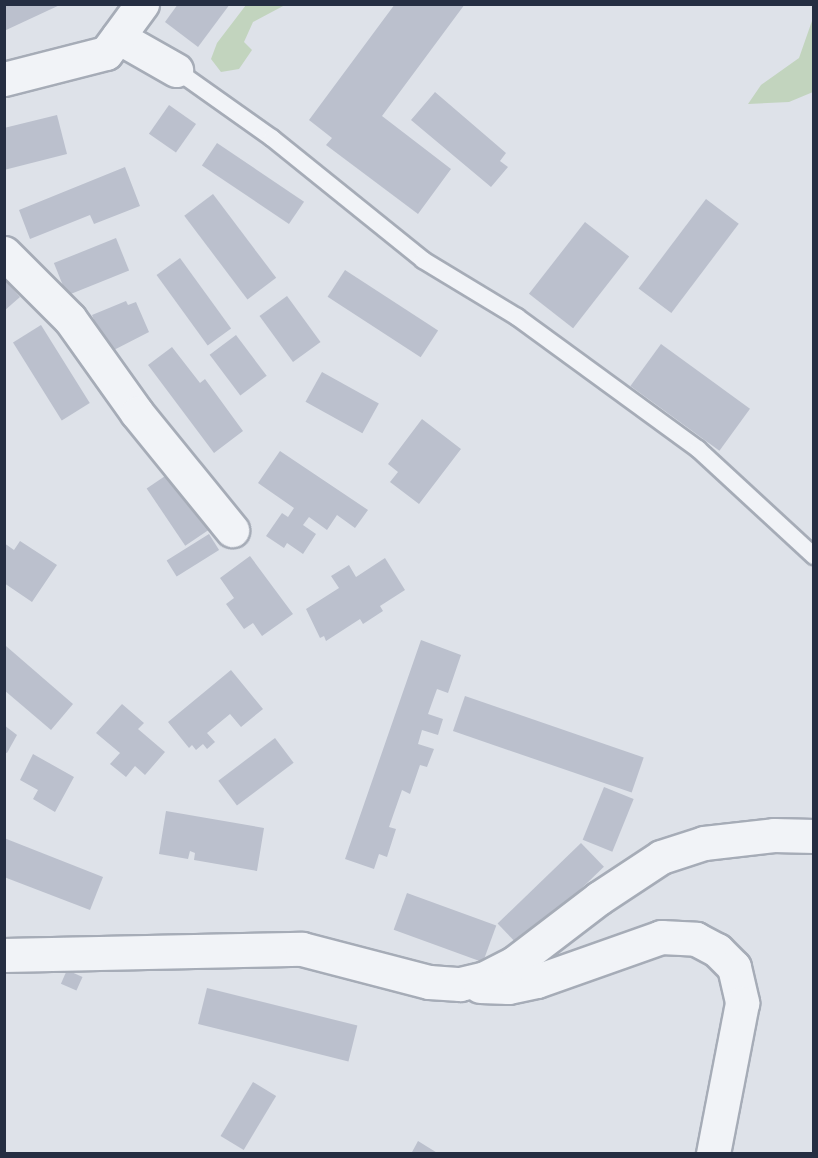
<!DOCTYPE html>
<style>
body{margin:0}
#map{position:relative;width:818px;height:1158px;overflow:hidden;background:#dee2e9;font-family:"Asap Condensed",sans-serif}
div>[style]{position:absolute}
.green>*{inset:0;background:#c2d4be}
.building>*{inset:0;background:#bbc0cd;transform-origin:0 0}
.roads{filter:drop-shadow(2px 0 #a6acb7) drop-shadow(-2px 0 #a6acb7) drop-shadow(0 2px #a6acb7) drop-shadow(0 -2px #a6acb7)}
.service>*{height:16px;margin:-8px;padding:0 8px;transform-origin:8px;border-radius:8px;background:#f1f3f7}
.minor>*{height:33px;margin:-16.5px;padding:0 16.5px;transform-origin:16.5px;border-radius:16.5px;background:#f1f3f7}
span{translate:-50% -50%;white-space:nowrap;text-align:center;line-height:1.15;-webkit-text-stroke:5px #eef1f7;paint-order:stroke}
.frame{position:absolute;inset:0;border:6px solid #252e42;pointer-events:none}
</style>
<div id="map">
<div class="green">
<i style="clip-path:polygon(246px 5px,285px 5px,253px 22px,244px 42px,252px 50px,239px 69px,221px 72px,211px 59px,217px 43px)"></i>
<i style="clip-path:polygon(813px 18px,813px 92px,789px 102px,748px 104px,761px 85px,799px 58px)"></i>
</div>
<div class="building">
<i style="clip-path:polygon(4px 4px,62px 4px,4px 31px)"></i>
<i style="clip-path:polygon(178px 4px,230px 4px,198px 47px,165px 22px)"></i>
<i style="clip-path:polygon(395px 4px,465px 4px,382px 116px,451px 169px,418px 214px,326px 145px,332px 138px,309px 120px)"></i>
<i style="clip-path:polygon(435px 92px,506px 153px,500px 161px,508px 167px,491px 187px,411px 120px)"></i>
<i style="left:169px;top:105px;width:33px;height:35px;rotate:35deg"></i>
<i style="clip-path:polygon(57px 115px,67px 154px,4px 170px,4px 128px)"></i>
<i style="left:217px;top:143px;width:105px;height:27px;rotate:34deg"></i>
<i style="clip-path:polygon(125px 167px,140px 206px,94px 224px,90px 215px,30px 239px,19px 210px)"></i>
<i style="left:213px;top:194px;width:105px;height:36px;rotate:53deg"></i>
<i style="left:706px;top:199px;width:41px;height:112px;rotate:37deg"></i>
<i style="left:585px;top:222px;width:56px;height:91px;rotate:38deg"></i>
<i style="left:116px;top:238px;width:35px;height:67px;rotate:68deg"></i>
<i style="left:180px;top:258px;width:87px;height:29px;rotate:54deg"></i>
<i style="left:345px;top:270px;width:111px;height:32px;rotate:33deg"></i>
<i style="clip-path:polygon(4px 279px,20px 297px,4px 311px)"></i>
<i style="left:287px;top:296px;width:57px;height:34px;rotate:54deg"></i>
<i style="clip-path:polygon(126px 301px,128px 305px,136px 302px,149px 332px,108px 353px,89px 323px,94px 320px,92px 315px)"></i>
<i style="left:41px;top:325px;width:92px;height:33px;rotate:58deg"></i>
<i style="left:236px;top:335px;width:51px;height:33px;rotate:53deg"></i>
<i style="left:661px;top:344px;width:110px;height:52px;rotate:36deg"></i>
<i style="clip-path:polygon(172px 347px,200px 383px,205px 379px,243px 431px,214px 453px,148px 365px)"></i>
<i style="left:322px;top:372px;width:65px;height:34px;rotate:29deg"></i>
<i style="clip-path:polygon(422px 419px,461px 449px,419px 504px,390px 482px,398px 472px,388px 464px)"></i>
<i style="clip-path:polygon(280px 451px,368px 510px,355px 528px,337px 515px,327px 530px,309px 517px,303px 525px,316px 534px,303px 554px,287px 543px,284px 548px,266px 536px,282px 513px,288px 517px,294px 508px,258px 483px)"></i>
<i style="left:174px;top:470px;width:69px;height:33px;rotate:56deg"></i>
<i style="left:209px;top:534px;width:19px;height:50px;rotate:58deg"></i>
<i style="clip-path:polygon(20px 541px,57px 565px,32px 602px,4px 583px,4px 543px,14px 550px)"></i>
<i style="clip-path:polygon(250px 556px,293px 614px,262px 636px,253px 623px,244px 629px,226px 604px,234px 598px,220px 578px)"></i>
<i style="clip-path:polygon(385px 558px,405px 590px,380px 606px,383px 611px,363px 624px,360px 619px,326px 641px,324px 636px,320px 638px,306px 609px,339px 588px,331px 576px,349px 565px,356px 577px)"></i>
<i style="clip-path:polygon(421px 640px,461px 655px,448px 693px,437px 689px,428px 714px,443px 719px,438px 735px,422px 730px,418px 744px,434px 749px,427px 767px,420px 765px,410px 794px,402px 790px,389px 827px,396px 829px,387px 857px,379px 854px,374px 869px,345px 859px)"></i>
<i style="clip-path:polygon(6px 646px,73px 704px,51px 730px,4px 690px)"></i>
<i style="clip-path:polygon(231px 670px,263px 709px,241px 727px,230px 714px,207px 733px,215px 742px,207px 749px,203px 744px,196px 750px,192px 745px,189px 748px,168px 722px)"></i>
<i style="left:465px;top:696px;width:189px;height:37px;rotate:19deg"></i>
<i style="clip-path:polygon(122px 704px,144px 723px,138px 729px,165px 752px,145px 775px,135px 766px,126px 777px,110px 764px,120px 753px,96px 733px)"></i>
<i style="clip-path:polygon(4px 725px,17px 735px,7px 753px,4px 752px)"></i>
<i style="left:275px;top:738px;width:31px;height:71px;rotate:53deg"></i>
<i style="clip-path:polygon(33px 754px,74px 777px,55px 812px,33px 799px,38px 790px,20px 780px)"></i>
<i style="left:604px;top:787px;width:32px;height:57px;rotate:22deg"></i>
<i style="clip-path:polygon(166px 811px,264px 828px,257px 871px,194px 860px,195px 853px,190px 851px,188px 859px,159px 854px)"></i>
<i style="clip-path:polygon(4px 838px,103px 877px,90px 910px,4px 877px)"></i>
<i style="left:581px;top:843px;width:33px;height:116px;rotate:46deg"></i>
<i style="left:407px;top:893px;width:95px;height:39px;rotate:20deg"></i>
<i style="left:67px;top:970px;width:17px;height:15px;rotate:24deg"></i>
<i style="left:207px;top:988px;width:155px;height:37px;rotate:14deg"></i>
<i style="left:253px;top:1082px;width:27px;height:63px;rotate:31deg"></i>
<i style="clip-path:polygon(418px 1141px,439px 1154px,411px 1154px)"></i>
</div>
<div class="roads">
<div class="service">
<i style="left:176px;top:70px;width:118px;rotate:35.3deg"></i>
<i style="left:272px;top:138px;width:194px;rotate:38.9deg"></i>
<i style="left:423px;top:260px;width:110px;rotate:31.2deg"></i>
<i style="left:517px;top:317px;width:224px;rotate:36.1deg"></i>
<i style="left:698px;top:449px;width:158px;rotate:42.7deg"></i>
</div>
<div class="minor">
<i style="left:118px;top:37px;width:67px;rotate:29.6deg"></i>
<i style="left:4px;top:79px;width:105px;rotate:-14.3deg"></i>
<i style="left:106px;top:53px;width:61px;rotate:-53.7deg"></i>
<i style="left:4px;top:253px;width:93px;rotate:45deg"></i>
<i style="left:70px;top:319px;width:115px;rotate:54.5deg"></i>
<i style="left:137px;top:413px;width:151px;rotate:50.9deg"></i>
<i style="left:4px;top:955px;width:298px;rotate:-1.2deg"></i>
<i style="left:302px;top:949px;width:131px;rotate:14.6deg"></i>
<i style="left:429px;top:982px;width:31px;rotate:4deg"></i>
<i style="left:460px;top:984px;width:26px;rotate:-13deg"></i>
<i style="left:485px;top:978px;width:33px;rotate:-27deg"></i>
<i style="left:514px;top:963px;width:107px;rotate:-37.4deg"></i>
<i style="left:599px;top:898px;width:74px;rotate:-33.5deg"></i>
<i style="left:661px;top:857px;width:45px;rotate:-18deg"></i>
<i style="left:704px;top:843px;width:70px;rotate:-6.5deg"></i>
<i style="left:774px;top:835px;width:40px;rotate:1.4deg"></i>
<i style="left:480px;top:986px;width:28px;rotate:2deg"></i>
<i style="left:508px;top:987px;width:30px;rotate:-12deg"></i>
<i style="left:537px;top:981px;width:132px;rotate:-19.5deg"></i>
<i style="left:661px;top:937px;width:35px;rotate:3deg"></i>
<i style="left:696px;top:939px;width:24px;rotate:28deg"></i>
<i style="left:717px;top:950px;width:24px;rotate:45deg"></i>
<i style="left:734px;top:967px;width:37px;rotate:77deg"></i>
<i style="left:742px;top:1003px;width:154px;rotate:100.9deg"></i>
</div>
</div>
<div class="frame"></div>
</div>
